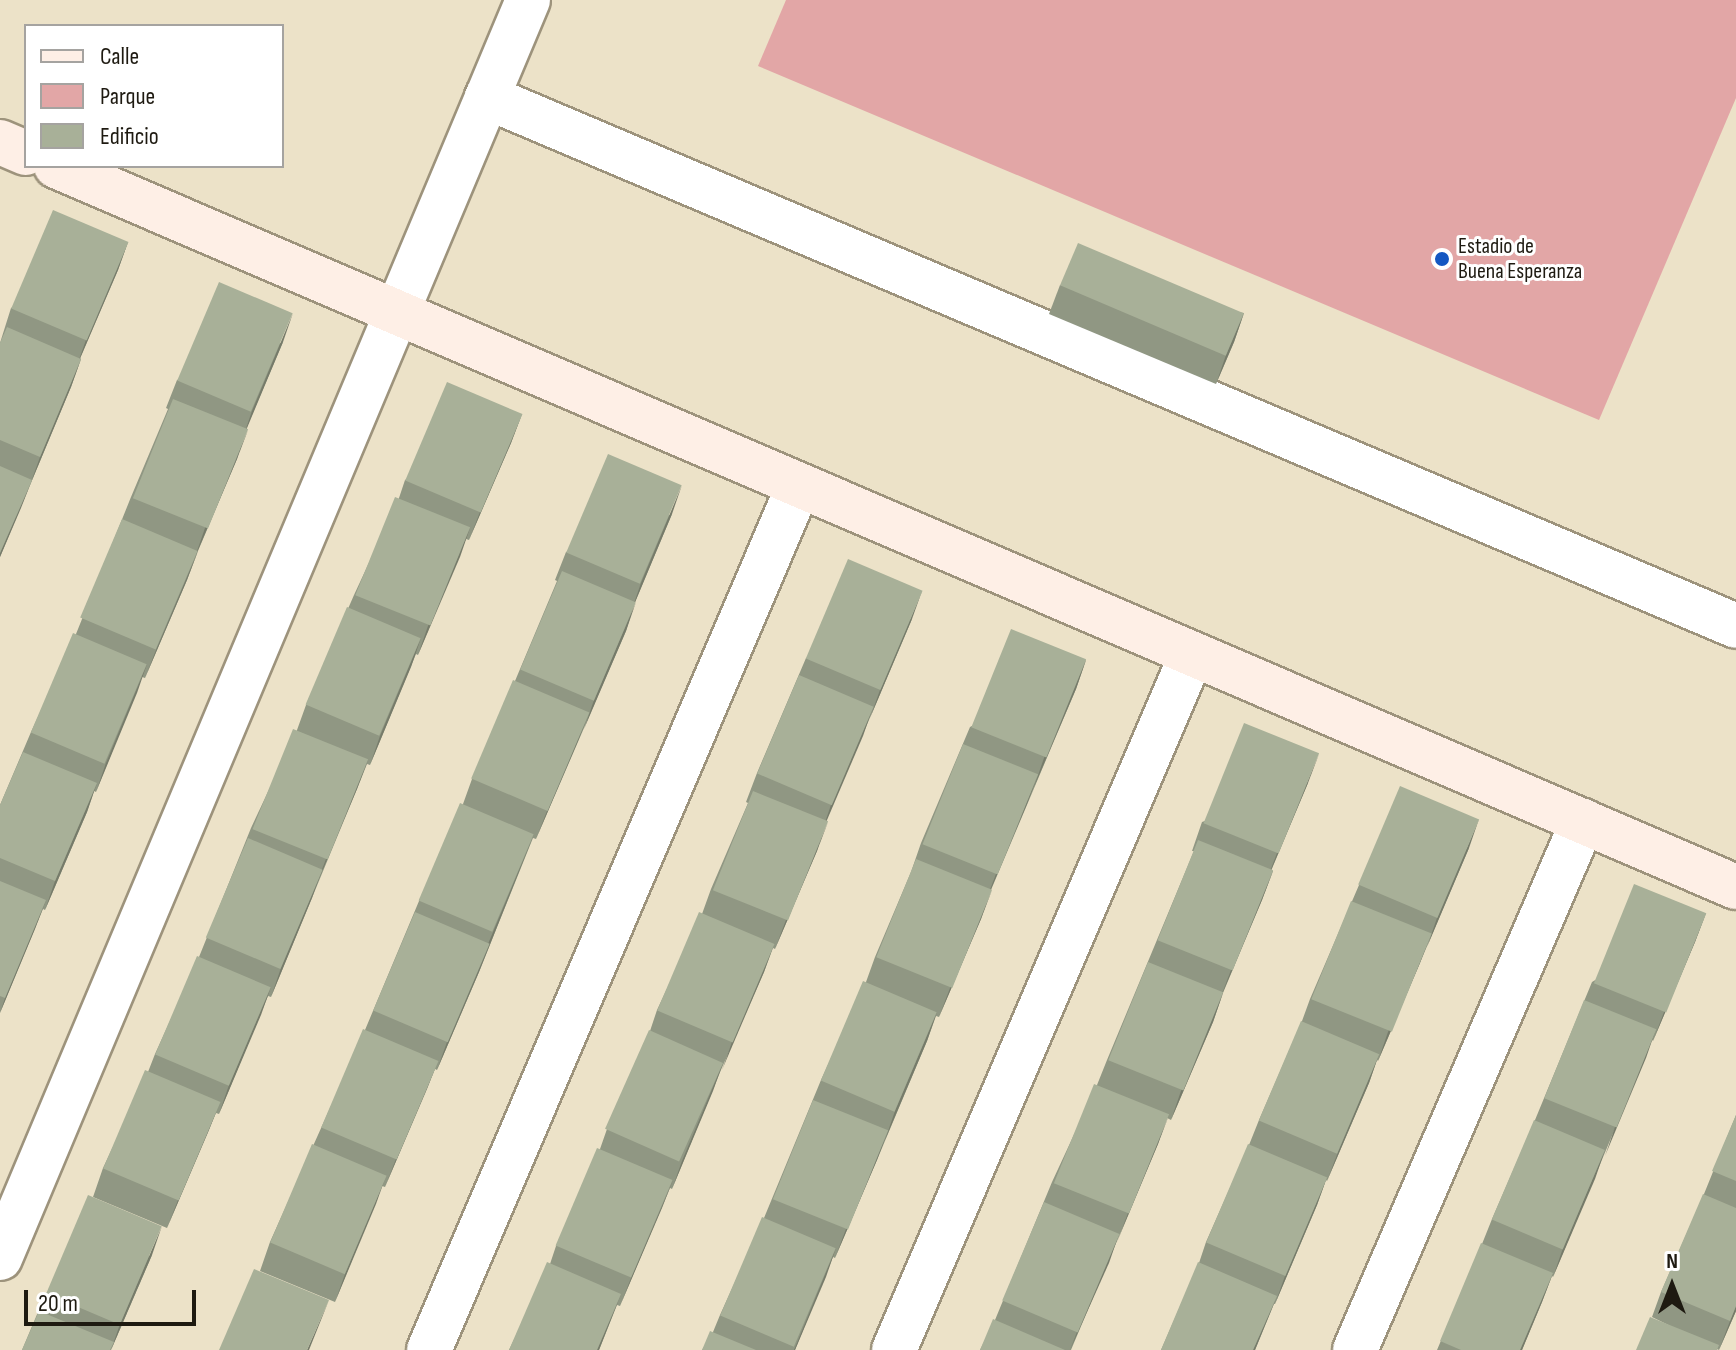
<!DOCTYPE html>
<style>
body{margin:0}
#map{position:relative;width:1736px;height:1350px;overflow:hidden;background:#ece2c8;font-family:"Sofia Sans Condensed",sans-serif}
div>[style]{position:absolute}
.green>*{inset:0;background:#e2a6a6}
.roads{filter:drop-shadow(2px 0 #9d937c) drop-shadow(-2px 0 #9d937c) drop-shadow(0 2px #9d937c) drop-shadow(0 -2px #9d937c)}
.street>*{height:44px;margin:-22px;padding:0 22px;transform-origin:22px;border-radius:22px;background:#fff}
.secondary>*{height:44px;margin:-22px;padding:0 22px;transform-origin:22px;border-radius:22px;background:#feefe6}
.wall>*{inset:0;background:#909783}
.shaded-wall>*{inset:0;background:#767b6a}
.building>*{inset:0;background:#a8b098;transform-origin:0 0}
.dots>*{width:22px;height:22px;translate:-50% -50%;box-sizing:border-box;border:4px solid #fff;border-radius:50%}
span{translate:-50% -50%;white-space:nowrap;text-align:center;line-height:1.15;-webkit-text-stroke:6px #fff;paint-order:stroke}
.poi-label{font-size:22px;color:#1e1a11}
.left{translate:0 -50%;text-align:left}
.legend{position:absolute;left:24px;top:24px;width:260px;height:144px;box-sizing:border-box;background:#fff;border:2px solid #a5a3a0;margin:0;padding:10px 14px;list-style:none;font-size:24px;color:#1e1a11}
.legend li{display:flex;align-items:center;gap:16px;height:40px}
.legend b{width:40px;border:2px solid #a5a3a0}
.north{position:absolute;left:1632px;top:1246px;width:80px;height:80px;-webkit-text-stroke:6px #fff;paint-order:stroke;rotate:0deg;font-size:22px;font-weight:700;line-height:32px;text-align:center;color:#1e1a11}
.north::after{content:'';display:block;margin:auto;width:28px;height:36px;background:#1e1a11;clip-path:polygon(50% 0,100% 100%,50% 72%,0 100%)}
.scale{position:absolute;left:24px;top:1290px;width:172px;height:36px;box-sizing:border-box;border:4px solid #1e1a11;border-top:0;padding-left:10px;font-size:24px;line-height:28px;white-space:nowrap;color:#1e1a11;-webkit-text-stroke:6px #fff;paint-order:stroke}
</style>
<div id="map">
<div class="green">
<i style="clip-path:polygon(786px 0,1736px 0,1736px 98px,1599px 420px,758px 66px)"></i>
</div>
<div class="roads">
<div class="street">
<i style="left:487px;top:97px;width:1356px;rotate:22.95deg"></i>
<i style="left:0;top:1258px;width:1364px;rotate:-67.23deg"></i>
<i style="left:429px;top:1350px;width:941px;rotate:-66.84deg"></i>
<i style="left:894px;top:1350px;width:757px;rotate:-66.82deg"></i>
<i style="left:1355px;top:1350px;width:576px;rotate:-66.68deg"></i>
</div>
<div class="secondary">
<i style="left:0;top:142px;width:28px;rotate:23deg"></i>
<i style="left:56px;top:166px;width:1828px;rotate:23.23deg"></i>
</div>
</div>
<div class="wall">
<i style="clip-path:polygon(128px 242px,118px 270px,80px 358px,81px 359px,71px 387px,0 557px,0 343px,11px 308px)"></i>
<i style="clip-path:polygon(1060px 285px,1244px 313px,1234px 342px,1216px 384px,1049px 314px)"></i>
<i style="clip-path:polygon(283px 342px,246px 429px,237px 459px,198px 551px,187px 580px,145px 678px,142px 677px,96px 792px,94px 791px,87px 812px,45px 910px,43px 909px,0 1013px,0 805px,31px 732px,76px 634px,131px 497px,168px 409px,166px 408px,177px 380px)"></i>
<i style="clip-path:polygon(522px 414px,511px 443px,469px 540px,466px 539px,418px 655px,416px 654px,370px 765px,367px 764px,357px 789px,271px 997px,268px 996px,219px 1114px,216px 1113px,167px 1228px,93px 1197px,103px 1168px,148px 1072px,155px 1054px,199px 957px,251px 828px,297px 730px,306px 705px,354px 595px,399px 498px,405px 480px)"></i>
<i style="clip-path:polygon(672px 514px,635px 602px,626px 631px,536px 839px,533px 838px,479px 972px,437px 1070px,435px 1069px,385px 1187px,382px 1186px,335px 1302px,260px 1271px,270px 1242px,365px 1030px,419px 901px,463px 804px,472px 779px,515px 681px,557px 581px,555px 580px,566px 552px)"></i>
<i style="clip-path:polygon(912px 619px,826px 821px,817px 851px,775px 949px,773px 948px,764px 972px,721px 1070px,672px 1189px,670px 1188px,620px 1306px,617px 1305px,599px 1350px,509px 1350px,550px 1264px,556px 1246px,600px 1149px,607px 1129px,650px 1031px,657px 1010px,702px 914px,711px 889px,748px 803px,746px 802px,757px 773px,806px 658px)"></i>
<i style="clip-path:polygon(1086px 660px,1076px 689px,991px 890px,981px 919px,939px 1017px,936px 1016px,927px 1041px,877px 1160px,835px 1258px,833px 1257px,795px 1350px,702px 1350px,713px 1332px,720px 1315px,764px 1218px,821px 1080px,866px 982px,875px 957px,911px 872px,921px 843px,970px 727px)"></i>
<i style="clip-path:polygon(1308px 783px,1271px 871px,1273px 871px,1262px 900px,1223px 993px,1213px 1022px,1171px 1120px,1167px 1118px,1158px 1144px,1071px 1350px,980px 1350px,995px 1320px,1052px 1182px,1097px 1085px,1107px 1060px,1194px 851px,1192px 851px,1202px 822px)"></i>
<i style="clip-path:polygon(1469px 848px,1378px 1061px,1377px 1060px,1369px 1083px,1327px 1181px,1326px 1180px,1317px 1205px,1275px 1304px,1274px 1304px,1255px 1350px,1161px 1350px,1199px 1263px,1206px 1242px,1249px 1145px,1259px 1120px,1302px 1021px,1310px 999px,1359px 885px)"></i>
<i style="clip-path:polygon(1706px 913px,1695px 942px,1653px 1041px,1652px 1040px,1553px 1277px,1552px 1276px,1542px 1302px,1522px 1350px,1437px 1350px,1482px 1244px,1492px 1219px,1535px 1120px,1592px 982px)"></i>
<i style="clip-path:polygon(1736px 1115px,1736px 1311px,1719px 1350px,1652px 1317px,1661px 1292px,1704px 1194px)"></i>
<i style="clip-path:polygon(152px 1255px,111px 1350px,22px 1350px,46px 1293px)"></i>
</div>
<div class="shaded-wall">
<i style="clip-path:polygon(128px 242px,118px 270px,76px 368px,86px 340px)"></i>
<i style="clip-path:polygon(293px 313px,283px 342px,242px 440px,252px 411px)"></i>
<i style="clip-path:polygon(1244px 313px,1234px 342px,1216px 384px,1226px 355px)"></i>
<i style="clip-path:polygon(81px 359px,71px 387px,30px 485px,40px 457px)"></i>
<i style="clip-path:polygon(522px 414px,511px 443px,469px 540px,480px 512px)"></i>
<i style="clip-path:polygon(248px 430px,237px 459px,195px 557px,205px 528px)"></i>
<i style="clip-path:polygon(32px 480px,21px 508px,0 557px,0 553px)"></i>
<i style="clip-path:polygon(682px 485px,672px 514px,631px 612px,641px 583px)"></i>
<i style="clip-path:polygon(470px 528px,460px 557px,418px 655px,428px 626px)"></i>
<i style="clip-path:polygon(198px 551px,187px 580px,145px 678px,156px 650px)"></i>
<i style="clip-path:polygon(922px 591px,912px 619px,870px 718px,880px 690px)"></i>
<i style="clip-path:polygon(636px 602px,626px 631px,584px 729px,594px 700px)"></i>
<i style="clip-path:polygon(421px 638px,411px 667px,370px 765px,380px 736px)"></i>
<i style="clip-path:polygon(1086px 660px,1076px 689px,1034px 787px,1044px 758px)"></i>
<i style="clip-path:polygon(147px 664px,137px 693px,96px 792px,106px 763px)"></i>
<i style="clip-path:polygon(873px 707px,863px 736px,821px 834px,831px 805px)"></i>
<i style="clip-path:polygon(589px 713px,578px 741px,536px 839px,547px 811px)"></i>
<i style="clip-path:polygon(1319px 754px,1308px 783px,1266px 882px,1277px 853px)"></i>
<i style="clip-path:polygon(368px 760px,357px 789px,315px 888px,326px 859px)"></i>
<i style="clip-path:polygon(1038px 775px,1027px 804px,985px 903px,996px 874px)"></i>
<i style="clip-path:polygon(97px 783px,87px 812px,45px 910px,55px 881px)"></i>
<i style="clip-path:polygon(1479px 819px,1469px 848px,1427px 947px,1437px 918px)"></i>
<i style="clip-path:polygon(828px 822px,817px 851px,775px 949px,786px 920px)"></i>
<i style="clip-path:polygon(534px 834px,479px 972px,437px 1070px,447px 1042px)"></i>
<i style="clip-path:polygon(322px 870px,312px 898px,271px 997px,281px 968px)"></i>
<i style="clip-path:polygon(1273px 871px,1262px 900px,1220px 999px,1231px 970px)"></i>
<i style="clip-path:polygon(992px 890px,981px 919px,939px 1017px,950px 988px)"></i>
<i style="clip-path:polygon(46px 900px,35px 929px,0 1013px,5px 998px)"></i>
<i style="clip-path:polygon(1706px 913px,1695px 942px,1653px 1041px,1664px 1012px)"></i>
<i style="clip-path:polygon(1431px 934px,1420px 963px,1378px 1061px,1388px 1032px)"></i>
<i style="clip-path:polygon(774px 944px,764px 972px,722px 1070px,732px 1042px)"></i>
<i style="clip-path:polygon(271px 987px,261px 1015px,219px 1114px,229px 1085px)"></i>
<i style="clip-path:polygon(1223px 993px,1213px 1022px,1171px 1120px,1181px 1091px)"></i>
<i style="clip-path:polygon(937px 1012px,927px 1041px,885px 1140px,895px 1111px)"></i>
<i style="clip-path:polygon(1656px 1029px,1646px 1058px,1605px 1156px,1615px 1127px)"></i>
<i style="clip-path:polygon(1379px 1054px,1369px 1083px,1327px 1181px,1338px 1152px)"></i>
<i style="clip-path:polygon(438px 1061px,427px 1089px,385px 1187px,396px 1159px)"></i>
<i style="clip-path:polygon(723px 1063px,713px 1091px,672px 1189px,682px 1161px)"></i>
<i style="clip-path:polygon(220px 1102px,209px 1130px,167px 1228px,178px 1200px)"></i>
<i style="clip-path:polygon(1169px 1115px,1158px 1144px,1117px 1242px,1128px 1213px)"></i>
<i style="clip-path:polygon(888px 1131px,877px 1160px,835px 1258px,846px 1229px)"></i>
<i style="clip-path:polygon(1605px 1150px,1595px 1179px,1553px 1277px,1563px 1248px)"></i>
<i style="clip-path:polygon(386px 1176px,376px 1204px,335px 1302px,345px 1274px)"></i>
<i style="clip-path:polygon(1327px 1177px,1317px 1205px,1275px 1304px,1285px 1276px)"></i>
<i style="clip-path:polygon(673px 1180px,662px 1208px,620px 1306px,631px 1278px)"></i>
<i style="clip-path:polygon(162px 1226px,152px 1255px,111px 1350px,120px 1324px)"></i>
<i style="clip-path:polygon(1119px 1234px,1109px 1263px,1070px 1350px,1077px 1332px)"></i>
<i style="clip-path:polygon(836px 1248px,826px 1277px,795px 1350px,794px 1350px)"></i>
<i style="clip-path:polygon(1553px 1273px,1542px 1302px,1522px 1350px,1520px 1350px)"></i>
<i style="clip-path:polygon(621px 1294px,599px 1350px,597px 1350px)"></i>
<i style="clip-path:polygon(1277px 1296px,1255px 1350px,1253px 1350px)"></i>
<i style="clip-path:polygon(329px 1300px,309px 1350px,307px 1350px)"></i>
<i style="clip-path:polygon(1736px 1306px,1736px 1311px,1719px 1350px,1730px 1321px)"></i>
</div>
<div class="building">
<i style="left:53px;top:210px;width:82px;height:107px;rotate:23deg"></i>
<i style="left:1078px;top:243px;width:180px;height:46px;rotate:23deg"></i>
<i style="left:219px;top:282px;width:80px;height:107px;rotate:23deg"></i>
<i style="clip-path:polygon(7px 327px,81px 359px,40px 457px,0 440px,0 343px)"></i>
<i style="left:447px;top:382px;width:82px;height:107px;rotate:23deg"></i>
<i style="left:173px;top:399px;width:81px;height:107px;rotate:22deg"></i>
<i style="left:608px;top:454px;width:80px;height:107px;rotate:23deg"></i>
<i style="clip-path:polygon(0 466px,32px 480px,0 553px)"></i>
<i style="left:395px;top:497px;width:81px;height:106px;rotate:22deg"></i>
<i style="left:122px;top:519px;width:82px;height:107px;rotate:23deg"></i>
<i style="left:848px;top:559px;width:81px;height:108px;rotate:23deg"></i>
<i style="left:562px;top:571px;width:80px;height:107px;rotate:23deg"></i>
<i style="left:347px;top:607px;width:80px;height:106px;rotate:23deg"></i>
<i style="left:1011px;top:629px;width:81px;height:106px;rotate:22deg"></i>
<i style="left:73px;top:633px;width:80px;height:108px;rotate:23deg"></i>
<i style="left:799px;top:675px;width:81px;height:107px;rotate:23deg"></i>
<i style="left:513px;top:680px;width:83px;height:107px;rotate:23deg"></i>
<i style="left:1244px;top:723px;width:81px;height:108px;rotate:22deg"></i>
<i style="left:293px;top:729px;width:81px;height:108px;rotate:22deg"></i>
<i style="left:963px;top:744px;width:81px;height:108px;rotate:22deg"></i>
<i style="clip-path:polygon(23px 752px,97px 783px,55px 881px,0 858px,0 805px)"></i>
<i style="left:1400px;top:786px;width:86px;height:107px;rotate:23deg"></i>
<i style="left:753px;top:791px;width:81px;height:107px;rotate:22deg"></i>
<i style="left:460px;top:803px;width:80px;height:106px;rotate:23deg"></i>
<i style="left:248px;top:838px;width:81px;height:108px;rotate:23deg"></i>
<i style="left:1198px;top:840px;width:81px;height:108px;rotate:22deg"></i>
<i style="left:916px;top:859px;width:82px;height:106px;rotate:22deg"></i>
<i style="clip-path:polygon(0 881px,46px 900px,5px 998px,0 996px)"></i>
<i style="left:1634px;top:884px;width:78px;height:107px;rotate:22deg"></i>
<i style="left:1351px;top:901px;width:87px;height:106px;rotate:22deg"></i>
<i style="left:415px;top:912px;width:81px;height:107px;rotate:23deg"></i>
<i style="left:699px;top:912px;width:82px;height:107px;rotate:23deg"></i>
<i style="left:197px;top:956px;width:80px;height:107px;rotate:23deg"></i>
<i style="left:1148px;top:962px;width:81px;height:106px;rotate:22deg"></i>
<i style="left:863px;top:981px;width:80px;height:108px;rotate:23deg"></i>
<i style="left:1584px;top:1000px;width:78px;height:106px;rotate:22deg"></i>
<i style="left:1301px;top:1021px;width:85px;height:108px;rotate:23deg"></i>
<i style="left:363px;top:1029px;width:82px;height:107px;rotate:23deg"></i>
<i style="left:649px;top:1030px;width:81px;height:108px;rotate:24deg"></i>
<i style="left:145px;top:1070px;width:82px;height:107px;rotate:23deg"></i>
<i style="left:1094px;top:1084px;width:81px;height:107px;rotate:22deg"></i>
<i style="left:813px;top:1100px;width:81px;height:107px;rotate:22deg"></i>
<i style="clip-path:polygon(1736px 1115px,1736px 1181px,1712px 1171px)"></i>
<i style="left:1534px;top:1120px;width:77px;height:108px;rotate:23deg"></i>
<i style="left:312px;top:1144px;width:81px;height:107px;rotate:23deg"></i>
<i style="left:1248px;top:1144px;width:86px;height:107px;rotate:23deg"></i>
<i style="left:597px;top:1148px;width:82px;height:106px;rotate:23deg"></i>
<i style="clip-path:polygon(1703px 1194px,1736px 1208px,1736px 1306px,1730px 1321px,1661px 1292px)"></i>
<i style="left:88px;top:1195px;width:80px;height:107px;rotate:23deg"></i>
<i style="left:1044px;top:1202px;width:82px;height:107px;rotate:23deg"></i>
<i style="left:762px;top:1217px;width:80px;height:107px;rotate:23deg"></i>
<i style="clip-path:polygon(1481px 1243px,1553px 1273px,1520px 1350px,1461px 1350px,1440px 1341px)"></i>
<i style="clip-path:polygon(547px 1262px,621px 1294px,597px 1350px,509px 1350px)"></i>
<i style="clip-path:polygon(1198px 1262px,1277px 1296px,1253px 1350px,1161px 1350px)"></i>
<i style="clip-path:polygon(254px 1269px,329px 1300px,307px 1350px,219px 1350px)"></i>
<i style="clip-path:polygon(39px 1311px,114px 1342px,110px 1350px,22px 1350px)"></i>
<i style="clip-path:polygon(1650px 1317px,1719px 1345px,1717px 1350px,1636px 1350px)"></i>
<i style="clip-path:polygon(993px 1319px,1065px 1350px,980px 1350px)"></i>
<i style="clip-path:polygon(710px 1331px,756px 1350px,702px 1350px)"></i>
</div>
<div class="dots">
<i style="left:1442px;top:259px;background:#1457c2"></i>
</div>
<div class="poi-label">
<span class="left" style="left:1458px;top:259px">Estadio de<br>Buena Esperanza</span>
</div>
<ul class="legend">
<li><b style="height:10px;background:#feefe6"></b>Calle</li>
<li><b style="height:22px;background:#e2a6a6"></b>Parque</li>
<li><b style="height:22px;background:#a8b098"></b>Edificio</li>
</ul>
<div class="north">N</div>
<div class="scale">20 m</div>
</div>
